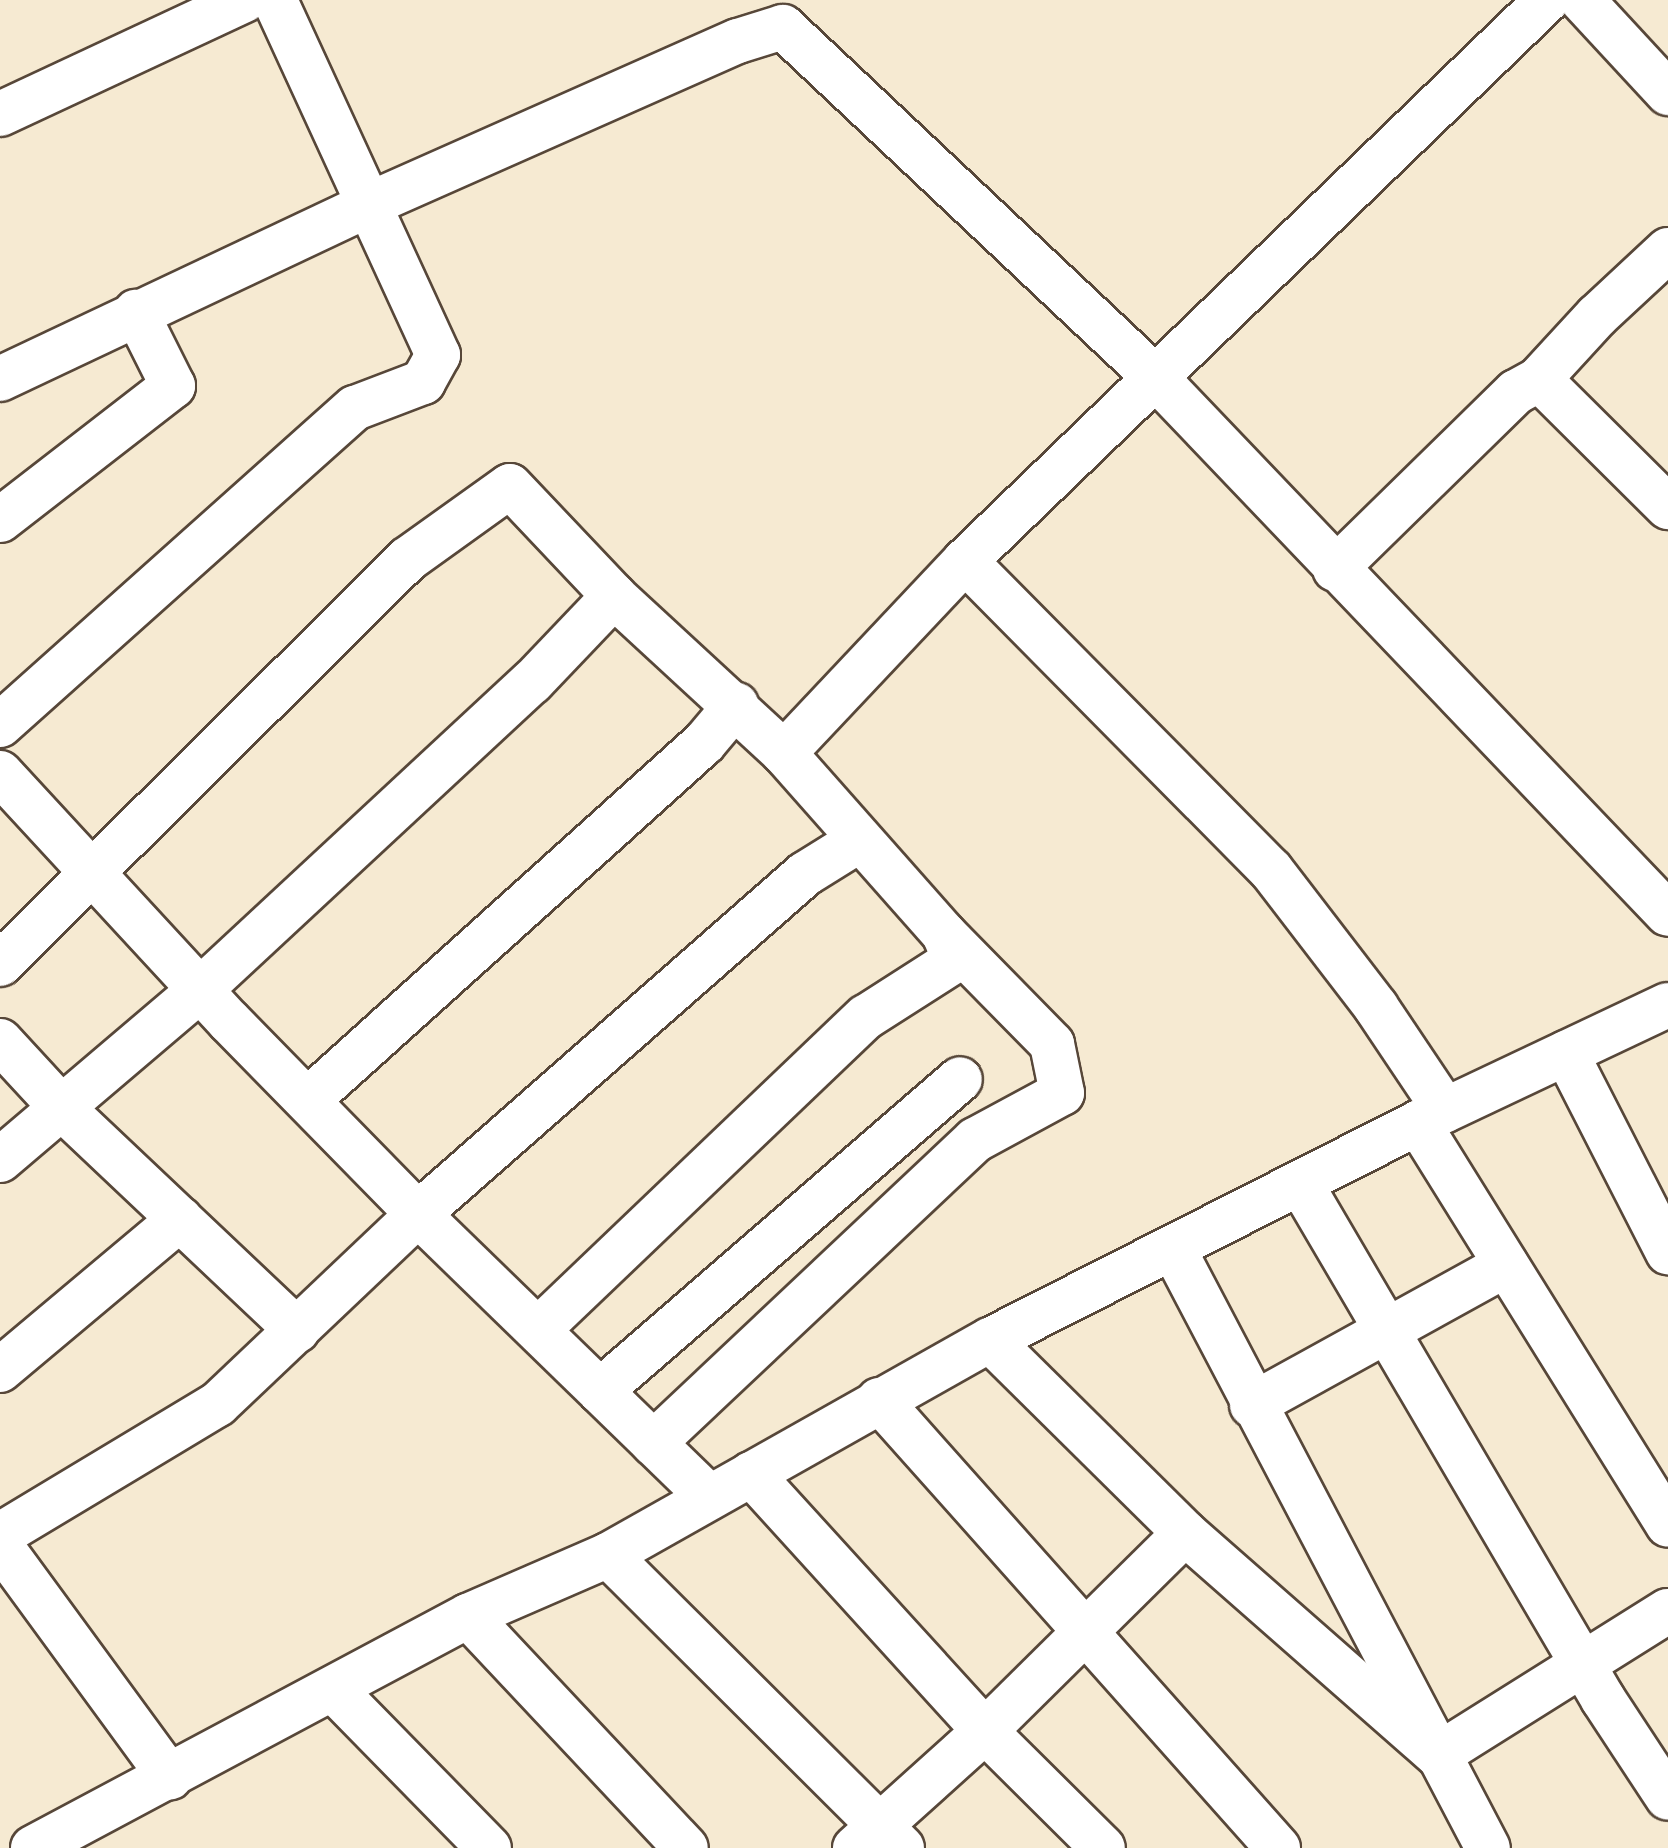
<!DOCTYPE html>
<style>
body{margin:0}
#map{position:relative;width:1668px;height:1848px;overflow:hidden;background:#f6ead2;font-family:"Libre Caslon Text",serif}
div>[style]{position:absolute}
.roads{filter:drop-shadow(2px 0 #574739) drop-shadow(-2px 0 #574739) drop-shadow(0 2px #574739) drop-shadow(0 -2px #574739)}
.minor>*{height:44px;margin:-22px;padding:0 22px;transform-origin:22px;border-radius:22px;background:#fff}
span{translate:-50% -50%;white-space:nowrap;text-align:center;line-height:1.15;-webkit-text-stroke:6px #fcf5e5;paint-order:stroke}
</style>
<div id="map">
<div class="roads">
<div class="minor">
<i style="left:1582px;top:0;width:127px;rotate:47.2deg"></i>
<i style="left:0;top:114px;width:270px;rotate:-25deg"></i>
<i style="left:0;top:379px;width:412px;rotate:-25.3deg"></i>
<i style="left:372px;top:203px;width:400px;rotate:-23.9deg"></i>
<i style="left:738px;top:41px;width:47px;rotate:-17.3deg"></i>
<i style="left:783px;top:27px;width:515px;rotate:43.27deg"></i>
<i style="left:1158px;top:380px;width:738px;rotate:46.32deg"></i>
<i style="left:1539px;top:379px;width:182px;rotate:44.8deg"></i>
<i style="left:0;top:520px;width:219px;rotate:-37.8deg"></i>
<i style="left:173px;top:386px;width:83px;rotate:-116.6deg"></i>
<i style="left:965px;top:561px;width:435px;rotate:45.3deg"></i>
<i style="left:1271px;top:870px;width:173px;rotate:52.5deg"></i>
<i style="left:1376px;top:1007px;width:124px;rotate:56.2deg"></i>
<i style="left:1335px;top:569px;width:253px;rotate:-44.4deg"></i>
<i style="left:1516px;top:392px;width:26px;rotate:-29deg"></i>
<i style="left:1539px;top:379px;width:86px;rotate:-47.4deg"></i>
<i style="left:1597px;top:316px;width:97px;rotate:-42.9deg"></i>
<i style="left:0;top:725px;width:476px;rotate:-41.8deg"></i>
<i style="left:355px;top:408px;width:73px;rotate:-20.9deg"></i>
<i style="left:423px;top:382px;width:31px;rotate:-61deg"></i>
<i style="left:438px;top:355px;width:391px;rotate:-114.7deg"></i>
<i style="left:784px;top:753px;width:264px;rotate:-46.7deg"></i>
<i style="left:965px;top:561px;width:808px;rotate:-43.95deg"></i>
<i style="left:0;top:773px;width:338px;rotate:47.3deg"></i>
<i style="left:229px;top:1021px;width:270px;rotate:45.6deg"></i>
<i style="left:418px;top:1214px;width:406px;rotate:44.2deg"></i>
<i style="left:0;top:964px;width:575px;rotate:-44.79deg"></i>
<i style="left:408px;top:559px;width:125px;rotate:-35.6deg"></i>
<i style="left:510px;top:486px;width:151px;rotate:46.6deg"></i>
<i style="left:614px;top:596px;width:231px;rotate:42.7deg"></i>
<i style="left:784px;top:753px;width:242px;rotate:48.5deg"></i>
<i style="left:944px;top:934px;width:154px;rotate:45.5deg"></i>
<i style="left:1052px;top:1044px;width:50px;rotate:78.5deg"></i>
<i style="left:1062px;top:1093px;width:99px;rotate:151.6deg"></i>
<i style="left:975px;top:1140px;width:442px;rotate:136.7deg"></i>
<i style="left:0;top:1041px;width:90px;rotate:47.3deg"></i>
<i style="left:61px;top:1107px;width:325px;rotate:43.4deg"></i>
<i style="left:1566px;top:1053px;width:224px;rotate:62.9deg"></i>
<i style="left:308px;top:1100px;width:533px;rotate:-42.04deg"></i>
<i style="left:704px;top:743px;width:50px;rotate:-49.9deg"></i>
<i style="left:1418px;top:1123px;width:473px;rotate:58.1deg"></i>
<i style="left:0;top:1160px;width:262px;rotate:-40.4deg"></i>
<i style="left:200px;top:990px;width:453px;rotate:-42.9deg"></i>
<i style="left:532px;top:682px;width:119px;rotate:-46.4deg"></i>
<i style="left:1302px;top:1186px;width:595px;rotate:59.6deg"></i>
<i style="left:1603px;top:1699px;width:118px;rotate:56.7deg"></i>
<i style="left:1174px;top:1250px;width:675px;rotate:62.3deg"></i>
<i style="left:539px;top:1329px;width:452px;rotate:-43.7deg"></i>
<i style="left:866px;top:1017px;width:106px;rotate:-32.6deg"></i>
<i style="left:955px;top:960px;width:28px;rotate:-113deg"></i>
<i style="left:990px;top:1340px;width:274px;rotate:44.7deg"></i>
<i style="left:1185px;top:1533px;width:337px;rotate:41.3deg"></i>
<i style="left:1438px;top:1755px;width:271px;rotate:-32.1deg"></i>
<i style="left:0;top:1370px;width:235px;rotate:-40deg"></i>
<i style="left:600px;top:1391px;width:476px;rotate:-40.9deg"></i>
<i style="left:879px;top:1400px;width:600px;rotate:48.31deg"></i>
<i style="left:1252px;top:1405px;width:290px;rotate:-28.9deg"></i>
<i style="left:751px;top:1474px;width:348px;rotate:47.7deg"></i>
<i style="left:985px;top:1731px;width:166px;rotate:44.8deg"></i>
<i style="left:0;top:1535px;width:254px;rotate:-31deg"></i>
<i style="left:218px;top:1404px;width:276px;rotate:-43.5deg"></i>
<i style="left:418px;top:1214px;width:515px;rotate:-41.3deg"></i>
<i style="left:805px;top:874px;width:62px;rotate:-31.9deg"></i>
<i style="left:0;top:1545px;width:288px;rotate:53.8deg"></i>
<i style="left:608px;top:1555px;width:415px;rotate:44.9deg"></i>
<i style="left:468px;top:1616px;width:318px;rotate:46.8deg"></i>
<i style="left:335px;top:1691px;width:220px;rotate:45.6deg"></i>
<i style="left:33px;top:1848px;width:493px;rotate:-28.1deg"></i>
<i style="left:468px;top:1616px;width:153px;rotate:-23.5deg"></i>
<i style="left:608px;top:1555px;width:438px;rotate:-29.4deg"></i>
<i style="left:990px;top:1340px;width:480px;rotate:-26.9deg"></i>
<i style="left:1418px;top:1123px;width:276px;rotate:-25.3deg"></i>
<i style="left:855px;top:1848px;width:175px;rotate:-42deg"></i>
<i style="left:985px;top:1731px;width:281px;rotate:-44.7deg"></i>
</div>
</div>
</div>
